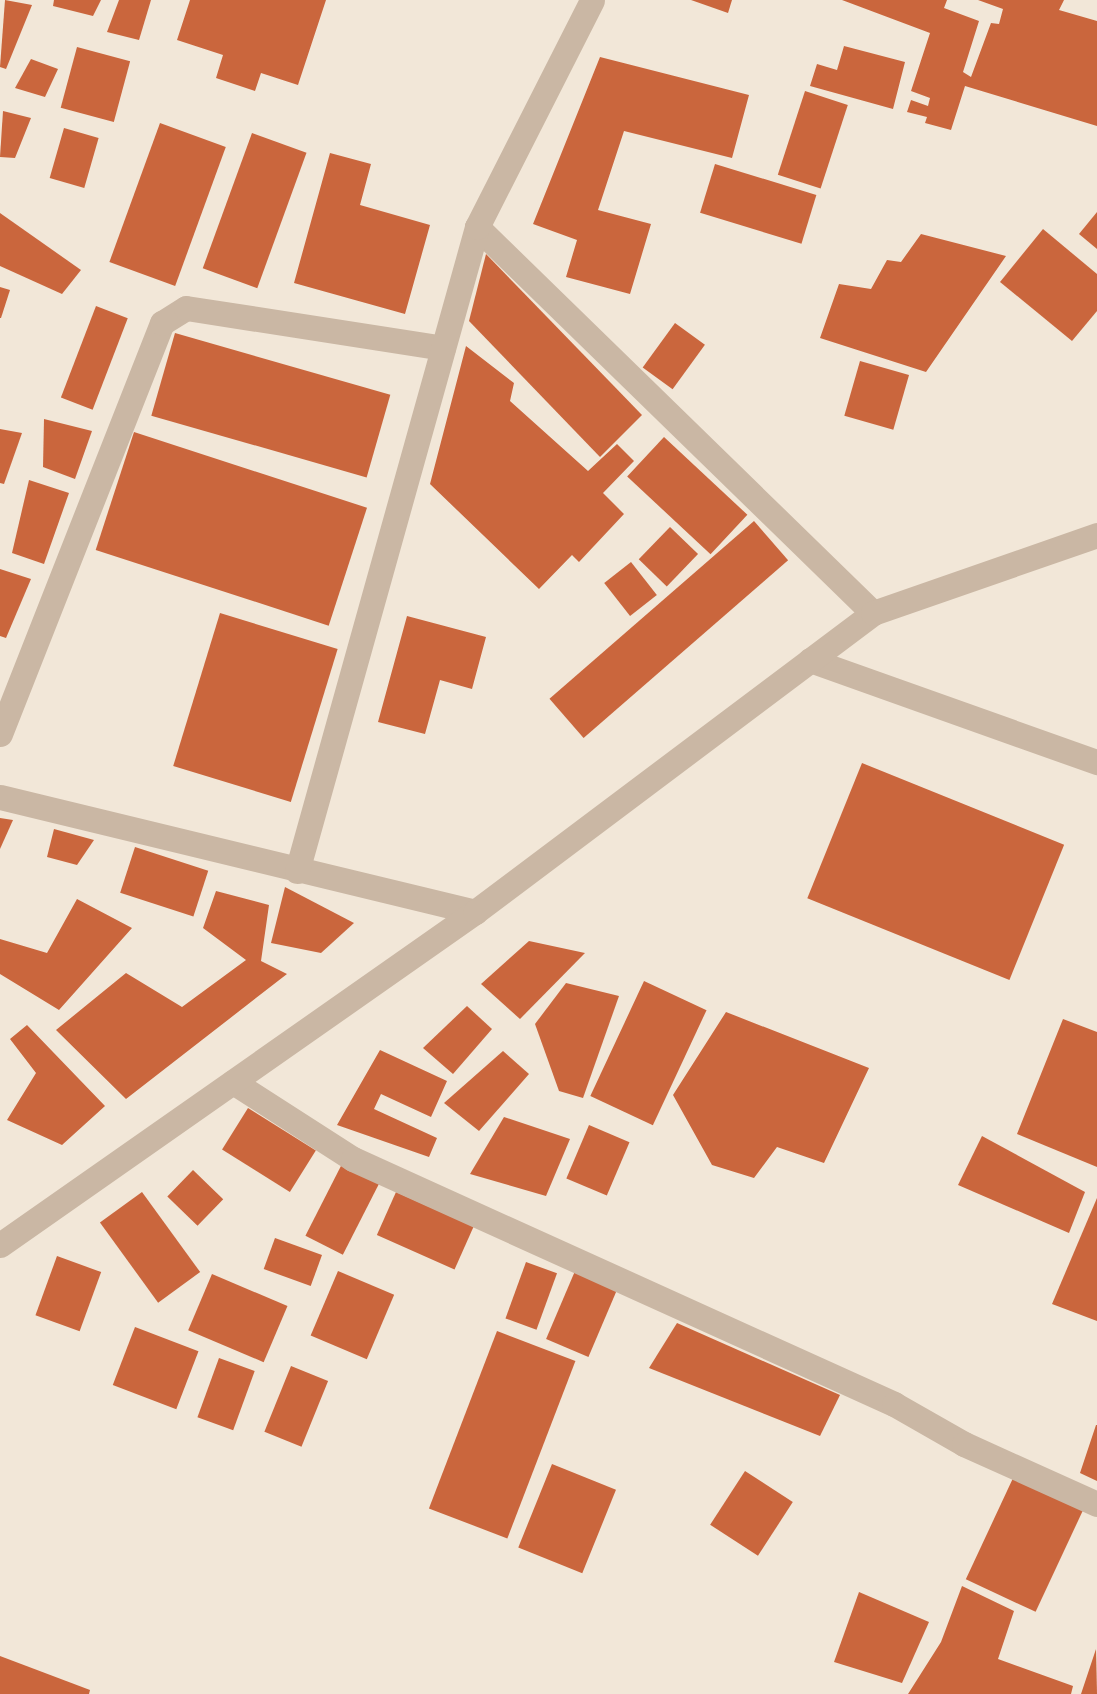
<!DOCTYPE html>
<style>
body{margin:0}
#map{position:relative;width:1097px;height:1694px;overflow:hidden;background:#f2e7d8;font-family:"Fira Sans",sans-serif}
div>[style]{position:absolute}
.building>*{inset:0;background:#ca663d;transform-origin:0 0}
.service>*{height:25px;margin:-12.5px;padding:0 12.5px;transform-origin:12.5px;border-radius:12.5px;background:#cab7a4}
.minor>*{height:25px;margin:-12.5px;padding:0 12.5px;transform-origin:12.5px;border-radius:12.5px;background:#cab7a4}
span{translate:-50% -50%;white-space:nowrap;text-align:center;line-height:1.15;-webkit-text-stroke:9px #faf1e4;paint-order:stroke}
</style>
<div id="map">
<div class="building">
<i style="clip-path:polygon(5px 0,32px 5px,6px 69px,0 67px)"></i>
<i style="clip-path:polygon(54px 0,101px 0,93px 16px,53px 6px)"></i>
<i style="clip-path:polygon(119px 0,151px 0,139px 40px,107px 32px)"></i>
<i style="clip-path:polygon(190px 0,326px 0,298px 85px,261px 73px,255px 91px,216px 78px,223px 55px,177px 40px)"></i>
<i style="clip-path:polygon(691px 0,732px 0,728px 13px)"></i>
<i style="clip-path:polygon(842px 0,947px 0,944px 8px,979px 21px,963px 72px,971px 77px,991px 23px,999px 24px,1003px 9px,978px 0,1064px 0,1059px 10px,1097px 21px,1097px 126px,965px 86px,951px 130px,925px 123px,927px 117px,907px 112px,911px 100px,928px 106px,930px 98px,911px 91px,930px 33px)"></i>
<i style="clip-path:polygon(844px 46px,905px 62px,893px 109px,810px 86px,817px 64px,837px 70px)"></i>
<i style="left:77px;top:47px;width:55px;height:63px;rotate:15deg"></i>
<i style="clip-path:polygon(600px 57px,749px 95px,732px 158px,624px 131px,598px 210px,651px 224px,630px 294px,566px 277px,577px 240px,533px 224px)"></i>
<i style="clip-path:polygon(31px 59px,58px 69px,45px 97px,15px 88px)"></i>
<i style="left:805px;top:91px;width:45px;height:88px;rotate:18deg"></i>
<i style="clip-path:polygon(3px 111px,31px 118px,15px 158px,0 157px)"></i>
<i style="left:160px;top:123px;width:70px;height:148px;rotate:20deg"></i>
<i style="left:64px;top:128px;width:36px;height:52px;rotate:16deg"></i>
<i style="left:252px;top:133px;width:58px;height:144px;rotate:20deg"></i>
<i style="clip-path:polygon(330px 153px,371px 164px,360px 205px,430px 225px,405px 314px,294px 283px)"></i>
<i style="left:715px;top:164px;width:106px;height:51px;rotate:17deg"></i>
<i style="clip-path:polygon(1097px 212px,1097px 249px,1079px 234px)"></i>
<i style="clip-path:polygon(0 213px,81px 270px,62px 294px,0 266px)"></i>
<i style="clip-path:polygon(1043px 229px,1097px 274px,1097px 311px,1072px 341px,1000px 282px)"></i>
<i style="clip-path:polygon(921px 234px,1006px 256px,926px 372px,820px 338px,839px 284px,871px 289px,887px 260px,901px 262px)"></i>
<i style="clip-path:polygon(486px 254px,642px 415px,600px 457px,469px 321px)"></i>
<i style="clip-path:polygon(0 287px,10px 290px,1px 318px,0 318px)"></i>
<i style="left:96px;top:306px;width:34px;height:98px;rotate:21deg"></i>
<i style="left:675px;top:323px;width:37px;height:55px;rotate:36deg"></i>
<i style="left:175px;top:333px;width:224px;height:86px;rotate:16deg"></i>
<i style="clip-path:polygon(466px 346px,514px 383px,510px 401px,588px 471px,617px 444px,634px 461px,603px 493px,624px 514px,579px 562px,572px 555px,539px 589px,430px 484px)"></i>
<i style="left:860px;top:361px;width:51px;height:57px;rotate:16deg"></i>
<i style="clip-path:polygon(44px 419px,92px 431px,75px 479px,43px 467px)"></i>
<i style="clip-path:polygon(0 429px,22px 433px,4px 484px,0 483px)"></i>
<i style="left:134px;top:432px;width:245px;height:124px;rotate:18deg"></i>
<i style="left:664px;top:437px;width:114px;height:54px;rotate:43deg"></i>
<i style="clip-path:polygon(29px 480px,69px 493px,44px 564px,12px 553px)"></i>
<i style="left:754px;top:521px;width:52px;height:271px;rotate:49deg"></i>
<i style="left:670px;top:527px;width:39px;height:45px;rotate:44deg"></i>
<i style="left:631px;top:562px;width:42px;height:34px;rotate:52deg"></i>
<i style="clip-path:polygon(0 569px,31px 579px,6px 638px,0 636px)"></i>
<i style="left:220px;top:613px;width:123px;height:160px;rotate:17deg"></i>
<i style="clip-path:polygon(407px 616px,486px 637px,472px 689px,440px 680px,425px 734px,378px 722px)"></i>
<i style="left:862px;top:763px;width:218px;height:146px;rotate:22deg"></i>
<i style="clip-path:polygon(0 818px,13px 820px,0 849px)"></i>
<i style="clip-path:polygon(54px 829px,94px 840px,77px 865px,47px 857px)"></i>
<i style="left:135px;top:847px;width:77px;height:48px;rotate:18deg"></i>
<i style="clip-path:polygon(285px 887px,354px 923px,321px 953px,271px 943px)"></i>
<i style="clip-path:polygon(216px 891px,269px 905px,261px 961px,287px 974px,126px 1099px,56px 1030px,126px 973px,182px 1007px,246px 960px,203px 928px)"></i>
<i style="clip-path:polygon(77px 899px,132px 928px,59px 1010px,0 974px,0 939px,47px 953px)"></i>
<i style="clip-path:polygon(529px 941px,585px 953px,520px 1019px,481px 984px)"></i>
<i style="left:644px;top:981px;width:69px;height:127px;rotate:25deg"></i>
<i style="clip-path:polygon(566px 983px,619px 996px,583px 1098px,559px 1091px,535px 1024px)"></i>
<i style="clip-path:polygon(467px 1006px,492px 1029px,453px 1074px,423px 1048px)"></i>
<i style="clip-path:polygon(726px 1012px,869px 1068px,824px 1163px,777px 1147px,754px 1178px,712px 1165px,673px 1095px)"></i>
<i style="clip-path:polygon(1063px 1019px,1097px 1032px,1097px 1167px,1017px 1134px)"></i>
<i style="clip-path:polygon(27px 1025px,105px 1106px,62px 1145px,7px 1120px,36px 1073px,10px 1039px)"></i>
<i style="clip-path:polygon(380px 1050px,447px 1081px,431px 1117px,381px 1094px,374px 1109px,437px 1138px,429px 1157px,337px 1125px)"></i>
<i style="clip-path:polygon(503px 1051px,529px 1074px,479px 1131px,444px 1103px)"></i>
<i style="left:248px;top:1108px;width:80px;height:49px;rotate:32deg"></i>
<i style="clip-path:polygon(504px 1117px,570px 1139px,546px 1196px,470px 1174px)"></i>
<i style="left:589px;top:1125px;width:44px;height:58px;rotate:23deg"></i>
<i style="clip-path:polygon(982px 1136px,1085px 1192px,1069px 1233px,958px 1185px)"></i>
<i style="left:344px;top:1160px;width:42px;height:85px;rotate:27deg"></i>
<i style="left:193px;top:1170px;width:42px;height:37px;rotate:44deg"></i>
<i style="left:142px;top:1192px;width:99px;height:52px;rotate:54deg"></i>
<i style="left:396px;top:1192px;width:85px;height:47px;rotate:24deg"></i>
<i style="clip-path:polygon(1097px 1198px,1097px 1321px,1052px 1304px)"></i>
<i style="left:275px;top:1238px;width:50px;height:33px;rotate:20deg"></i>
<i style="left:57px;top:1256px;width:47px;height:63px;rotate:20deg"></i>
<i style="left:526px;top:1262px;width:33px;height:60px;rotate:20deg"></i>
<i style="left:338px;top:1271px;width:61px;height:70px;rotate:23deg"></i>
<i style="left:575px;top:1271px;width:46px;height:74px;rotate:23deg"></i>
<i style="left:212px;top:1274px;width:82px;height:61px;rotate:23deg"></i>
<i style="clip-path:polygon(677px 1323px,840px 1395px,820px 1436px,649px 1368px)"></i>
<i style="left:135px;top:1327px;width:68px;height:62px;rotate:21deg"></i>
<i style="left:497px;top:1331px;width:84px;height:190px;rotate:21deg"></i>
<i style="left:219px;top:1358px;width:38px;height:63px;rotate:20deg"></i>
<i style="left:291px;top:1366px;width:40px;height:71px;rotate:22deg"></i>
<i style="clip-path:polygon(1096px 1425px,1097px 1425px,1097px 1481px,1080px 1473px)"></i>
<i style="left:552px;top:1464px;width:69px;height:90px;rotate:22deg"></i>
<i style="left:745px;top:1471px;width:57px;height:64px;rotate:33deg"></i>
<i style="left:1014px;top:1476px;width:77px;height:114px;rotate:25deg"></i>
<i style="clip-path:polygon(962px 1586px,1014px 1611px,998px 1659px,1073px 1686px,1071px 1694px,908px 1694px,941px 1642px)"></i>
<i style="clip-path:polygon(859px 1592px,929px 1622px,902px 1683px,834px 1662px)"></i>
<i style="clip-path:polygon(1096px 1649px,1097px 1694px,1081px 1694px)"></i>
<i style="clip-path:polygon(0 1656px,90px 1690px,89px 1694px,0 1694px)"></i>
</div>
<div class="service">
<i style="left:0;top:734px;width:442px;rotate:-68.5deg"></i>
<i style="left:162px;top:323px;width:28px;rotate:-32deg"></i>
<i style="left:186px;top:308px;width:260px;rotate:8.8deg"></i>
<i style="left:233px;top:1082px;width:143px;rotate:32.7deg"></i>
<i style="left:353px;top:1159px;width:594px;rotate:24.36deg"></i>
<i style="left:894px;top:1404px;width:81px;rotate:29.7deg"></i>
<i style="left:964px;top:1444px;width:146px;rotate:24.3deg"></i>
</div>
<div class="minor">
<i style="left:477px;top:227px;width:553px;rotate:44.27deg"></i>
<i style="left:810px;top:660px;width:305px;rotate:19.6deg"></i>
<i style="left:0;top:797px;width:489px;rotate:13.6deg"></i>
<i style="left:297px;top:871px;width:669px;rotate:-74.38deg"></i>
<i style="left:477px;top:227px;width:254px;rotate:-63.1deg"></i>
<i style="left:0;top:1245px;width:580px;rotate:-35.03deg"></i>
<i style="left:475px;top:912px;width:498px;rotate:-36.9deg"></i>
<i style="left:873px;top:613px;width:237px;rotate:-19.2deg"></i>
</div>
</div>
